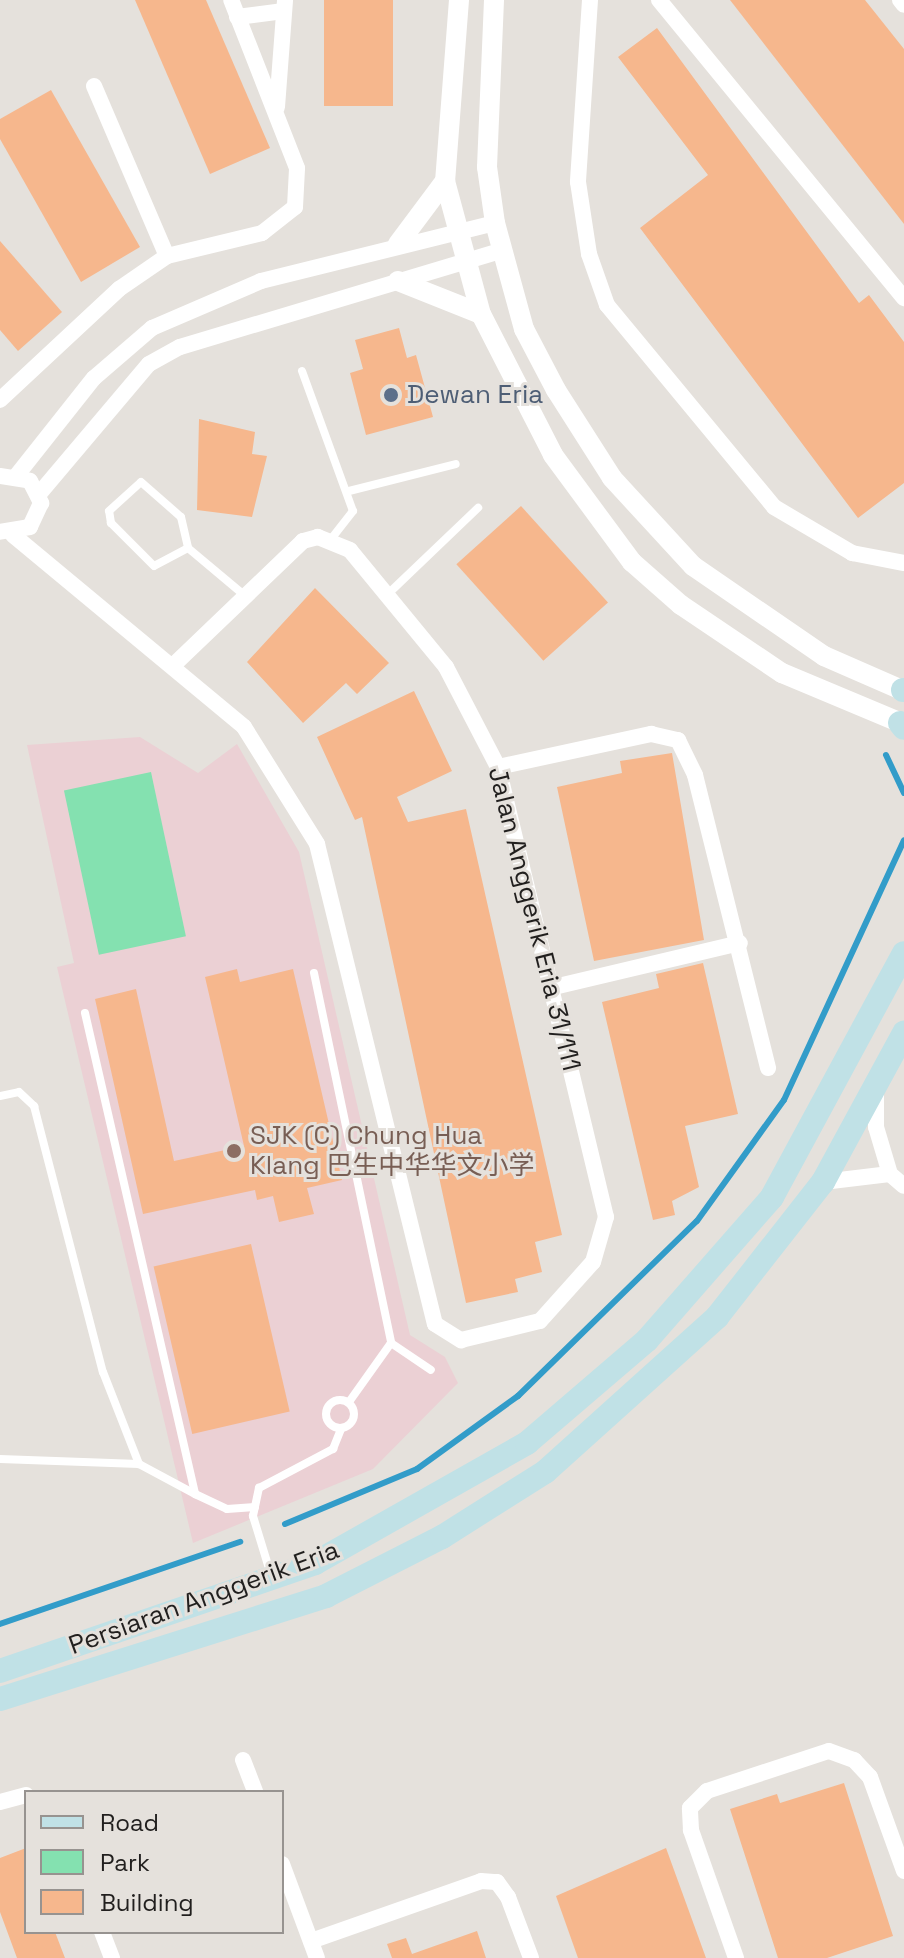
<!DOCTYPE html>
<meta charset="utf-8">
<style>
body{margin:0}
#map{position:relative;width:904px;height:1958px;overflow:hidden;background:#e5e1dc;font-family:"Space Grotesk","Noto Sans SC",sans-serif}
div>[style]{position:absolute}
.education>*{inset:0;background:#ebd0d4}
.green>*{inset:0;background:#84e1b0;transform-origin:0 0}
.stream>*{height:6px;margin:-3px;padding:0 3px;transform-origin:3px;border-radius:3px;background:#329cc9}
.building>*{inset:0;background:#f6b78d;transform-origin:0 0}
.service>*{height:8px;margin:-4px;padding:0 4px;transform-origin:4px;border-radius:4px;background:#fff}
.service>.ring{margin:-4px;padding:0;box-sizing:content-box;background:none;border:8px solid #fff;border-radius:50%}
.minor>*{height:16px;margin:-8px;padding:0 8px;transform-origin:8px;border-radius:8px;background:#fff}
.tertiary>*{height:20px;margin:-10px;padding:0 10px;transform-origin:10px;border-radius:10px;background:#fff}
.secondary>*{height:24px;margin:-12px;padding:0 12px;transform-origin:12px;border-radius:12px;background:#c0e1e6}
.dots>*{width:22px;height:22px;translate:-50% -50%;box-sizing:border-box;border:4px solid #e5e1dc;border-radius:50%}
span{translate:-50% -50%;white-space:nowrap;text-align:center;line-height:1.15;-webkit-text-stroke:6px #e5e1dc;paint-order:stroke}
.service-label{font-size:26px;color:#4e5e75}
.left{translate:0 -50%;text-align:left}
.street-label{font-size:26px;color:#211f1e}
.education-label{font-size:26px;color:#785e54}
.legend{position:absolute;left:24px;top:1790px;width:260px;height:144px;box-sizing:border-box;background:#e5e1dc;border:2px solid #979390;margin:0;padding:10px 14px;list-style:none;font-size:24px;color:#211f1e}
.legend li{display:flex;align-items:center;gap:16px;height:40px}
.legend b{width:40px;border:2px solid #979390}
</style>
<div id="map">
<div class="education">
<i style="clip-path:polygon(140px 737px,198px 773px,237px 744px,299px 852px,410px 1335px,445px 1357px,458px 1383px,373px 1469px,193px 1543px,57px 967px,74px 963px,27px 745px)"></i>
</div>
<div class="green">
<i style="left:151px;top:772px;width:168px;height:89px;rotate:78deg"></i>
</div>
<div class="stream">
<i style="left:886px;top:755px;width:42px;rotate:64.7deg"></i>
<i style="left:285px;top:1524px;width:143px;rotate:-22.6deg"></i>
<i style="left:417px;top:1469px;width:125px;rotate:-35.9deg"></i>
<i style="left:518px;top:1396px;width:250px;rotate:-44.4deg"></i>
<i style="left:697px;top:1221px;width:149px;rotate:-54.3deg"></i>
<i style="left:784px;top:1100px;width:286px;rotate:-65.2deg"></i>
<i style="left:0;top:1624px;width:254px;rotate:-18.9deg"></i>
</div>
<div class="building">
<i style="clip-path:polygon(135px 0,206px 0,270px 148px,210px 174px)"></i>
<i style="left:324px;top:0;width:69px;height:106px"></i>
<i style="clip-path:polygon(730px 0,865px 0,904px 49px,904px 224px)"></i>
<i style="clip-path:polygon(657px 28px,859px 303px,869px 295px,904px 342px,904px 483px,858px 518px,640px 228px,708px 175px,618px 57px)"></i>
<i style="clip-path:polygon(51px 90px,140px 247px,81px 282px,0 139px,0 119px)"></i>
<i style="clip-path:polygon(0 241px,62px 312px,18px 351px,0 330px)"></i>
<i style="clip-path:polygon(399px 328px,407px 358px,416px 355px,433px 417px,366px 435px,350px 373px,363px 369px,355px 340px)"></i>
<i style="clip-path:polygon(199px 419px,255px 432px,252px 454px,267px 456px,252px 517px,197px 510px)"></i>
<i style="left:521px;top:506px;width:130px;height:87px;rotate:48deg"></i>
<i style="clip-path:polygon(315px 588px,389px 663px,357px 694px,346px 683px,303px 723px,247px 662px)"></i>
<i style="clip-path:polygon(414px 691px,452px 771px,397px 797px,408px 822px,466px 809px,562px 1235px,535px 1242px,542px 1272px,515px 1279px,518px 1292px,466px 1303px,362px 817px,355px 820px,317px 737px)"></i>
<i style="clip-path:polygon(672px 753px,704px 940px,594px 961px,557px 787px,622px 773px,620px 761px)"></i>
<i style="clip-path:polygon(703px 963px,738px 1114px,685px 1126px,699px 1187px,672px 1201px,675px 1215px,653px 1220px,602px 1002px,659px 988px,656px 974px)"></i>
<i style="clip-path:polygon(237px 969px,240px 982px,293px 969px,342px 1180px,307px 1188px,314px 1214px,279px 1222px,273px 1196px,257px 1200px,255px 1190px,143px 1214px,95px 999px,136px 989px,174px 1161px,244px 1146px,205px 977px)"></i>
<i style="left:251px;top:1244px;width:172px;height:100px;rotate:77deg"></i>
<i style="clip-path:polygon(844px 1783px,893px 1936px,827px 1958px,778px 1958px,730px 1809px,777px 1794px,780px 1803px)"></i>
<i style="clip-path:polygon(26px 1848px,26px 1932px,55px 1932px,65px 1958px,17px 1958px,0 1912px,0 1858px)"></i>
<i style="clip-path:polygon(666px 1848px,706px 1958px,578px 1958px,556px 1896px)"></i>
<i style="clip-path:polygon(477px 1931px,486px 1958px,392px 1958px,387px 1944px,406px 1938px,412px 1954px)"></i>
</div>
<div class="service">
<i style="left:302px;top:371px;width:149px;rotate:70deg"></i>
<i style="left:353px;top:511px;width:34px;rotate:128deg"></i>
<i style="left:349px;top:491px;width:110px;rotate:-14.2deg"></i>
<i style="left:188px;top:548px;width:38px;rotate:152deg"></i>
<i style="left:154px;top:566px;width:61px;rotate:-135deg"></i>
<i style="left:111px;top:523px;width:12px;rotate:-99deg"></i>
<i style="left:109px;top:511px;width:43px;rotate:-42.2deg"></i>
<i style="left:141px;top:482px;width:53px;rotate:41.2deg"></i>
<i style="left:181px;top:517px;width:32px;rotate:77deg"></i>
<i style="left:188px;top:548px;width:73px;rotate:40deg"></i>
<i style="left:390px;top:592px;width:122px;rotate:-43.7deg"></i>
<i style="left:314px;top:973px;width:378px;rotate:78.2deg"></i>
<i style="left:391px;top:1343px;width:48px;rotate:34deg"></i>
<i style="left:85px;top:1013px;width:493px;rotate:77.1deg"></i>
<i style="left:195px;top:1494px;width:35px;rotate:25deg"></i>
<i style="left:227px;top:1509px;width:28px;rotate:-4deg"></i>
<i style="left:0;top:1096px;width:19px;rotate:-12deg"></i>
<i style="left:19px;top:1092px;width:21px;rotate:43deg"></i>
<i style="left:34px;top:1106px;width:275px;rotate:75.5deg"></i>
<i style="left:103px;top:1372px;width:99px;rotate:68.6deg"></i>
<i class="ring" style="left:326px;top:1400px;width:20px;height:20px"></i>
<i style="left:349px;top:1402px;width:72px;rotate:-54.6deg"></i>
<i style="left:0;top:1459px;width:139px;rotate:2.1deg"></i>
<i style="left:139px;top:1464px;width:64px;rotate:28.2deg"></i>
<i style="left:271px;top:1575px;width:62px;rotate:-107deg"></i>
<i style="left:253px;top:1516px;width:29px;rotate:-78deg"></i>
<i style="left:259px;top:1488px;width:84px;rotate:-27.8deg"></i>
<i style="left:333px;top:1449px;width:22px;rotate:-68deg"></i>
</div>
<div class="minor">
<i style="left:590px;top:0;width:182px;rotate:93.8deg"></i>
<i style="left:578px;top:182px;width:73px;rotate:81.3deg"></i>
<i style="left:589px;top:254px;width:54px;rotate:70.6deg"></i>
<i style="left:607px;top:305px;width:262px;rotate:50.4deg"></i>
<i style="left:774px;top:507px;width:91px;rotate:30.5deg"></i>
<i style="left:852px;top:553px;width:53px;rotate:10.9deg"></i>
<i style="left:659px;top:0;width:386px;rotate:50.6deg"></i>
<i style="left:900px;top:0;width:6px;rotate:51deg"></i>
<i style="left:237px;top:17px;width:47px;rotate:-7.3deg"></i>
<i style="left:94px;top:86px;width:185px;rotate:66.8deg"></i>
<i style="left:277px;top:107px;width:107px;rotate:-85.7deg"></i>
<i style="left:0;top:400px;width:163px;rotate:-43deg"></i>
<i style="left:119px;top:289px;width:58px;rotate:-34.5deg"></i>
<i style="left:167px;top:256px;width:98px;rotate:-13.6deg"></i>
<i style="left:262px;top:233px;width:42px;rotate:-38.2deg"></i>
<i style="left:295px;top:207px;width:39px;rotate:-87deg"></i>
<i style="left:297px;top:168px;width:180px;rotate:-111.4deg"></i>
<i style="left:17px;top:475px;width:124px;rotate:-51.6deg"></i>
<i style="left:94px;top:378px;width:77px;rotate:-40.8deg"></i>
<i style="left:152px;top:328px;width:119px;rotate:-23.3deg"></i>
<i style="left:261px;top:281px;width:241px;rotate:-13.9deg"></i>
<i style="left:0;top:476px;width:30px;rotate:9deg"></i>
<i style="left:30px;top:481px;width:25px;rotate:63deg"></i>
<i style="left:41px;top:503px;width:26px;rotate:115deg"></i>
<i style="left:30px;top:527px;width:30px;rotate:171deg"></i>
<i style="left:39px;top:494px;width:170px;rotate:-49.8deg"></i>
<i style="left:149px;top:364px;width:35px;rotate:-29deg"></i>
<i style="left:180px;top:347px;width:335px;rotate:-16.7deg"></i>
<i style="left:13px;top:535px;width:300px;rotate:39.7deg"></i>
<i style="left:244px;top:727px;width:138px;rotate:58deg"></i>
<i style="left:317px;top:844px;width:494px;rotate:76.2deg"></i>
<i style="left:435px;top:1324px;width:31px;rotate:32deg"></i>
<i style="left:461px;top:1340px;width:81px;rotate:-13.5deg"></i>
<i style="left:540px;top:1321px;width:79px;rotate:-48.1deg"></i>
<i style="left:593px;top:1262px;width:47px;rotate:-73.9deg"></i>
<i style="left:606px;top:1217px;width:463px;rotate:-103.5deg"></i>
<i style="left:498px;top:767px;width:113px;rotate:-117.5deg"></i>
<i style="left:446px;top:667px;width:151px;rotate:-129.4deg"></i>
<i style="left:350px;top:550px;width:35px;rotate:-158deg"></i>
<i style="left:318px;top:537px;width:16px;rotate:165deg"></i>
<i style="left:303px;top:541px;width:176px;rotate:136.2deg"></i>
<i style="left:498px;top:767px;width:157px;rotate:-12.2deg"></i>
<i style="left:651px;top:734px;width:28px;rotate:13deg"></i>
<i style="left:678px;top:740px;width:39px;rotate:64deg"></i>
<i style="left:695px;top:775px;width:302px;rotate:76deg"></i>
<i style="left:554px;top:987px;width:191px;rotate:-13.3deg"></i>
<i style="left:890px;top:1174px;width:18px;rotate:41deg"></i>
<i style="left:823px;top:1182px;width:67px;rotate:-6.8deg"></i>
<i style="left:890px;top:1174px;width:49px;rotate:-106.6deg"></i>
<i style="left:876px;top:1127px;width:37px;rotate:-90deg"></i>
<i style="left:243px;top:1760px;width:34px;rotate:69deg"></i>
<i style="left:0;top:1802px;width:27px;rotate:-15deg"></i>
<i style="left:282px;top:1864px;width:100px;rotate:69.6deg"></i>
<i style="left:102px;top:1932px;width:28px;rotate:69deg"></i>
<i style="left:311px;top:1941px;width:180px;rotate:-19.4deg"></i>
<i style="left:481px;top:1881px;width:16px;rotate:4deg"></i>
<i style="left:497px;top:1882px;width:19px;rotate:54deg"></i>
<i style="left:508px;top:1897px;width:65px;rotate:69.3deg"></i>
<i style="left:736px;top:1958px;width:136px;rotate:-109.4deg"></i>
<i style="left:691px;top:1830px;width:22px;rotate:-93deg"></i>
<i style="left:690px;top:1808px;width:24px;rotate:-45deg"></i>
<i style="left:707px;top:1791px;width:128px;rotate:-18.2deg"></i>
<i style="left:829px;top:1751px;width:27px;rotate:20deg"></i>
<i style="left:854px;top:1760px;width:23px;rotate:47deg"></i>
<i style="left:870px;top:1777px;width:100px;rotate:70.1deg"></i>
</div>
<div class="tertiary">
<i style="left:459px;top:0;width:182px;rotate:94.4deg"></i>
<i style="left:445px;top:181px;width:138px;rotate:74.9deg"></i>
<i style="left:481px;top:314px;width:158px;rotate:62.9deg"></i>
<i style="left:553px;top:455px;width:133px;rotate:53.6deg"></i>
<i style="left:632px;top:562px;width:65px;rotate:41.3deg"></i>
<i style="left:681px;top:605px;width:122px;rotate:34deg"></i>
<i style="left:782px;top:673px;width:132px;rotate:22.7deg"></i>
<i style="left:494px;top:0;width:167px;rotate:92.4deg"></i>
<i style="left:487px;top:167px;width:57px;rotate:81.9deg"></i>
<i style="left:495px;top:223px;width:110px;rotate:74.7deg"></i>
<i style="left:524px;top:329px;width:69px;rotate:62.3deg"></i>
<i style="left:556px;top:390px;width:104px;rotate:57.5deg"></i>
<i style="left:612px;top:478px;width:120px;rotate:47.4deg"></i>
<i style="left:693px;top:566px;width:159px;rotate:34.5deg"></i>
<i style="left:824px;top:656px;width:87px;rotate:23.6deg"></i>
<i style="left:398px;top:244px;width:79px;rotate:-53.3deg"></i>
<i style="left:398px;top:281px;width:89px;rotate:21.7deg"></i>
</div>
<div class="secondary">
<i style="left:903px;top:690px;width:1px"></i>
<i style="left:900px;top:723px;width:6px;rotate:51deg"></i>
<i style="left:0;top:1671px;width:333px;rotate:-18.9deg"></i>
<i style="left:315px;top:1563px;width:244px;rotate:-29.5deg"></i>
<i style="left:527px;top:1443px;width:158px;rotate:-40.6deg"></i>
<i style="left:647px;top:1340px;width:190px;rotate:-48.8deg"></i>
<i style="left:772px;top:1197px;width:277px;rotate:-61.6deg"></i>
<i style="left:0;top:1699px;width:342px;rotate:-17.5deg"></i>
<i style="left:326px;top:1596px;width:130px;rotate:-27deg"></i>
<i style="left:442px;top:1537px;width:122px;rotate:-32.3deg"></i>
<i style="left:545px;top:1472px;width:232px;rotate:-42deg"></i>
<i style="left:717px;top:1317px;width:172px;rotate:-51.9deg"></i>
<i style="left:823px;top:1182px;width:170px;rotate:-61.5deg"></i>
</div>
<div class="dots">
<i style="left:391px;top:395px;background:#5c6f8a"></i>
<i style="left:234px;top:1151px;background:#8d6e63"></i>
</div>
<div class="service-label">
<span class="left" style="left:407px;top:395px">Dewan Eria</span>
</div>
<div class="street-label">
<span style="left:534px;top:919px;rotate:76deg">Jalan Anggerik Eria 31/111</span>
<span style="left:204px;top:1598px;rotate:-20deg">Persiaran Anggerik Eria</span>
</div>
<div class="education-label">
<span class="left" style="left:250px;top:1151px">SJK (C) Chung Hua<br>Klang 巴生中华华文小学</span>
</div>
<ul class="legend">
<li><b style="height:10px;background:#c0e1e6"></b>Road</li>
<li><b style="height:22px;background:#84e1b0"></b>Park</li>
<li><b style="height:22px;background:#f6b78d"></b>Building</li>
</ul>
</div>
